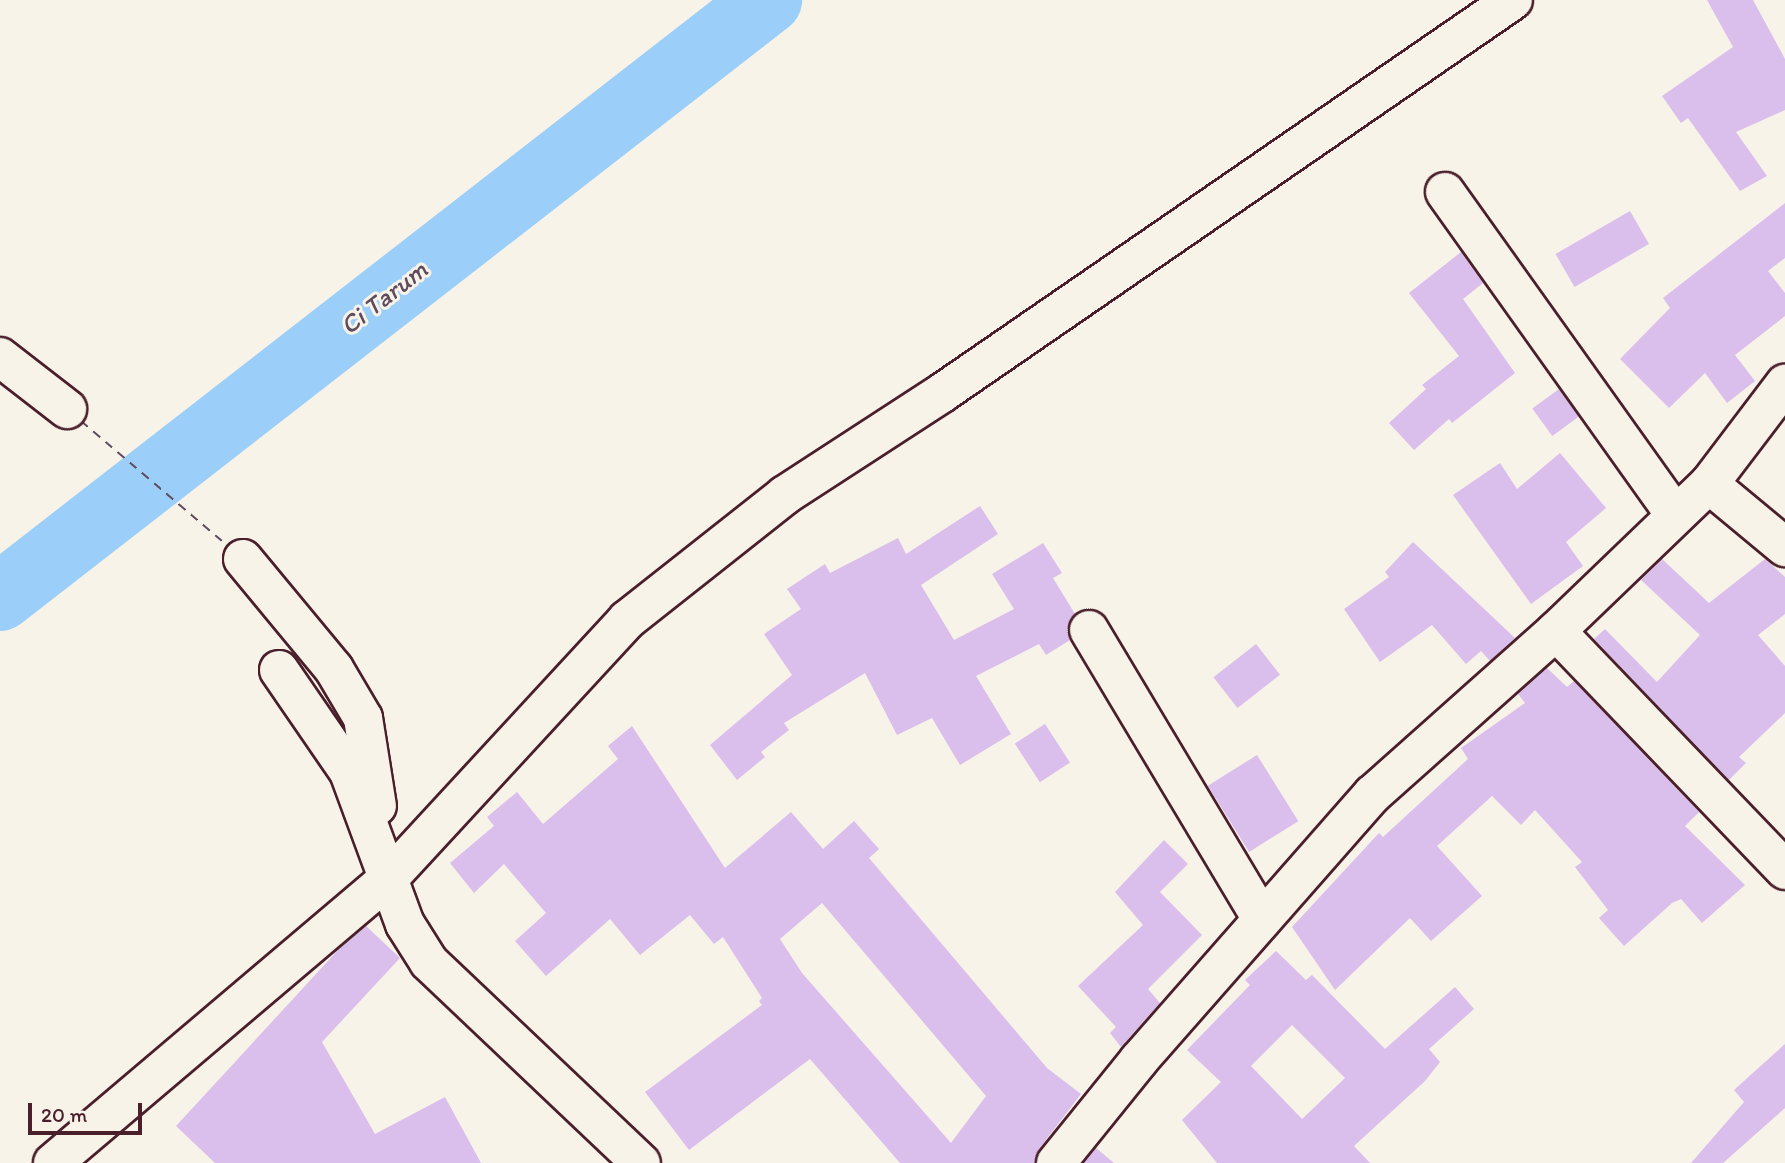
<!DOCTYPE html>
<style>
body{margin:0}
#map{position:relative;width:1785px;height:1163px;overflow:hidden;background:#f7f3e8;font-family:Itim,sans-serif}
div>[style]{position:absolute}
.river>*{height:68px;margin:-34px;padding:0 34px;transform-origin:34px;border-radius:34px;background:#9bcef8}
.ferry>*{height:2px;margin-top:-1px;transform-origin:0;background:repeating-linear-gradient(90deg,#5e4b5e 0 9px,transparent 0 16px)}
.building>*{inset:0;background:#dabeec;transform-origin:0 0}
.roads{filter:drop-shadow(2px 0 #4a1f2b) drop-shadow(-2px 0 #4a1f2b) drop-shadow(0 2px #4a1f2b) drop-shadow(0 -2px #4a1f2b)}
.minor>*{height:38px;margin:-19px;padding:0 19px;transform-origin:19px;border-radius:19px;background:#f7f3e8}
span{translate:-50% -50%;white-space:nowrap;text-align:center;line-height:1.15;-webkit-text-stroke:6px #f7f3e8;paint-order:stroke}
.water-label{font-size:26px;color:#5e4b5e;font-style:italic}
.scale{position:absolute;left:28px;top:1103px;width:114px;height:32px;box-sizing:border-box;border:4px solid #4a1f2b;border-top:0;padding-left:9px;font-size:21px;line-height:24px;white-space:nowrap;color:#4a1f2b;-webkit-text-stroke:5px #f7f3e8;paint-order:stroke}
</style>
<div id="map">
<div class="river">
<i style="left:0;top:597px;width:973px;rotate:-37.86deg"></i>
</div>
<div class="ferry">
<i style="left:81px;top:421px;width:194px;rotate:40.4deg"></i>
</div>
<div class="building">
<i style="clip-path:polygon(1707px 0,1753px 0,1785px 59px,1785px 110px,1736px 132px,1767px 176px,1740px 191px,1688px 118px,1681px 123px,1662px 96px,1733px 47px)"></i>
<i style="clip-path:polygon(1785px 203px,1785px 258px,1768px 271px,1785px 293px,1785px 316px,1735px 355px,1755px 381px,1727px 403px,1705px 373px,1669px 408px,1620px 359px,1670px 308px,1663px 298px)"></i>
<i style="left:1630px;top:211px;width:38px;height:86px;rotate:60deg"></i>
<i style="clip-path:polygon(1461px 252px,1483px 283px,1463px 299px,1515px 373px,1452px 423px,1449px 419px,1414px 450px,1389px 423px,1426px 389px,1422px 385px,1459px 356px,1409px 293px)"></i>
<i style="left:1559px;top:389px;width:34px;height:33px;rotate:54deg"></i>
<i style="clip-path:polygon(1560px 453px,1606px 508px,1566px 542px,1583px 566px,1531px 604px,1453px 495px,1500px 463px,1517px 489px)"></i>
<i style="clip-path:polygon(980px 506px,998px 534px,921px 585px,954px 640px,1014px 609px,992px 574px,1043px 543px,1062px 573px,1053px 578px,1075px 614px,1067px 630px,1070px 640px,1046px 655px,1039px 644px,976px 676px,1011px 734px,960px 765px,932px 718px,897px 735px,865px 673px,784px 723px,789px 730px,761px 752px,765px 757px,737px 780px,710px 745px,792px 675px,764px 634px,801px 609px,787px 589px,825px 564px,830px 573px,898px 538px,906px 554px)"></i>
<i style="clip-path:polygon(1413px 542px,1515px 638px,1490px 661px,1481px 651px,1466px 664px,1432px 625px,1380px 662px,1344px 609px,1389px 577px,1385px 572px)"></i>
<i style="clip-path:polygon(1662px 559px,1709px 603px,1765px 559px,1785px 577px,1785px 614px,1758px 635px,1785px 666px,1785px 713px,1739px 757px,1746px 763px,1729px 780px,1594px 639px,1605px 629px,1657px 682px,1700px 635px,1641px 580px)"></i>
<i style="left:1256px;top:644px;width:39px;height:54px;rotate:52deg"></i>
<i style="clip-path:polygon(1547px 668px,1567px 687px,1574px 681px,1699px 812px,1685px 826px,1745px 885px,1702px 923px,1681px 899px,1672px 903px,1624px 946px,1599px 918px,1608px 910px,1575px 867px,1582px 862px,1535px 810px,1521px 825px,1492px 796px,1437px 846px,1482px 896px,1431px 941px,1410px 918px,1335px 990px,1292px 927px,1379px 833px,1383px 837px,1468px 759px,1461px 748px,1525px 703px,1518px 694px)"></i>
<i style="left:1045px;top:724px;width:46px;height:36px;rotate:57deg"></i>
<i style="clip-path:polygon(evenodd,632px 726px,725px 868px,791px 812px,823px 849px,854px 821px,879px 849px,869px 858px,1047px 1068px,1081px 1094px,1039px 1149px,1035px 1163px,900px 1163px,810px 1059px,689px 1150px,645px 1092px,762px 1005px,759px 1001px,762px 998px,723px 937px,714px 944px,690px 915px,640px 955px,610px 919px,546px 976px,515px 941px,546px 913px,504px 864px,474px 893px,450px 863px,494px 826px,487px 817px,517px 792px,543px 824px,618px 759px,608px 746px,632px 726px,822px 903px,986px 1096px,951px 1143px,802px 973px,780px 939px,822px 903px)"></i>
<i style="left:1257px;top:755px;width:78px;height:58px;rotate:58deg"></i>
<i style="clip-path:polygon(1164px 840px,1188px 864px,1160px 892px,1202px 935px,1148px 989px,1160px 1003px,1121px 1047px,1110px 1033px,1116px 1027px,1078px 986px,1143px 925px,1115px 892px)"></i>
<i style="clip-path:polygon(366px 926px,400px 958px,322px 1042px,375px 1134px,445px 1097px,481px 1163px,215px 1163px,176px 1126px,339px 949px)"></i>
<i style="clip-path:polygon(evenodd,1276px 951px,1306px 980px,1312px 975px,1385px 1049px,1455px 987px,1474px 1009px,1429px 1049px,1440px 1062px,1425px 1081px,1354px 1146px,1370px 1163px,1217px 1163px,1182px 1120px,1221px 1082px,1187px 1050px,1250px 985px,1245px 980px,1276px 951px,1292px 1025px,1345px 1078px,1302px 1119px,1251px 1066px,1292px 1025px)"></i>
<i style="clip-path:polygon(1785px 1044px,1785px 1108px,1723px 1163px,1691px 1163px,1744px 1102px,1734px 1090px)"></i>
<i style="clip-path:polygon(1096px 1148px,1114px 1163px,1084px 1163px)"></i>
</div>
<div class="roads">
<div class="minor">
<i style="left:1445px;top:192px;width:396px;rotate:54.5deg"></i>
<i style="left:0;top:357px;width:85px;rotate:37.8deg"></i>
<i style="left:1709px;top:484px;width:99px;rotate:39.7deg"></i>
<i style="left:243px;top:559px;width:143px;rotate:50.4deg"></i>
<i style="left:334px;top:669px;width:57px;rotate:59.4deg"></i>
<i style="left:363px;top:718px;width:89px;rotate:81deg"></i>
<i style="left:1089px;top:630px;width:337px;rotate:59.1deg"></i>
<i style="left:1556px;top:631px;width:331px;rotate:46.2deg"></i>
<i style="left:279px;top:670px;width:124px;rotate:55.5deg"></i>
<i style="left:349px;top:772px;width:162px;rotate:69.8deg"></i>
<i style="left:405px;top:924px;width:45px;rotate:57.7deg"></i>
<i style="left:429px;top:962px;width:292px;rotate:43.5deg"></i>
<i style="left:53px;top:1163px;width:441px;rotate:-40.3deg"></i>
<i style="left:389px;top:878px;width:351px;rotate:-47.3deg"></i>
<i style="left:627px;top:620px;width:201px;rotate:-38.3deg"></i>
<i style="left:785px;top:495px;width:187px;rotate:-33deg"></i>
<i style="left:942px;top:393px;width:693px;rotate:-34.54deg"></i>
<i style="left:1056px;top:1163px;width:132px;rotate:-51.1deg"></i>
<i style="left:1139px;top:1060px;width:354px;rotate:-48.7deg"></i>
<i style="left:1373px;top:794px;width:245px;rotate:-41.7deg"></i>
<i style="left:1556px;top:631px;width:212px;rotate:-43.9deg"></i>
<i style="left:1709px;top:484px;width:126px;rotate:-52.8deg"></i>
</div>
</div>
<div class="water-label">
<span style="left:384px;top:298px;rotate:-38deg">Ci Tarum</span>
</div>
<div class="scale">20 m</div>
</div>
